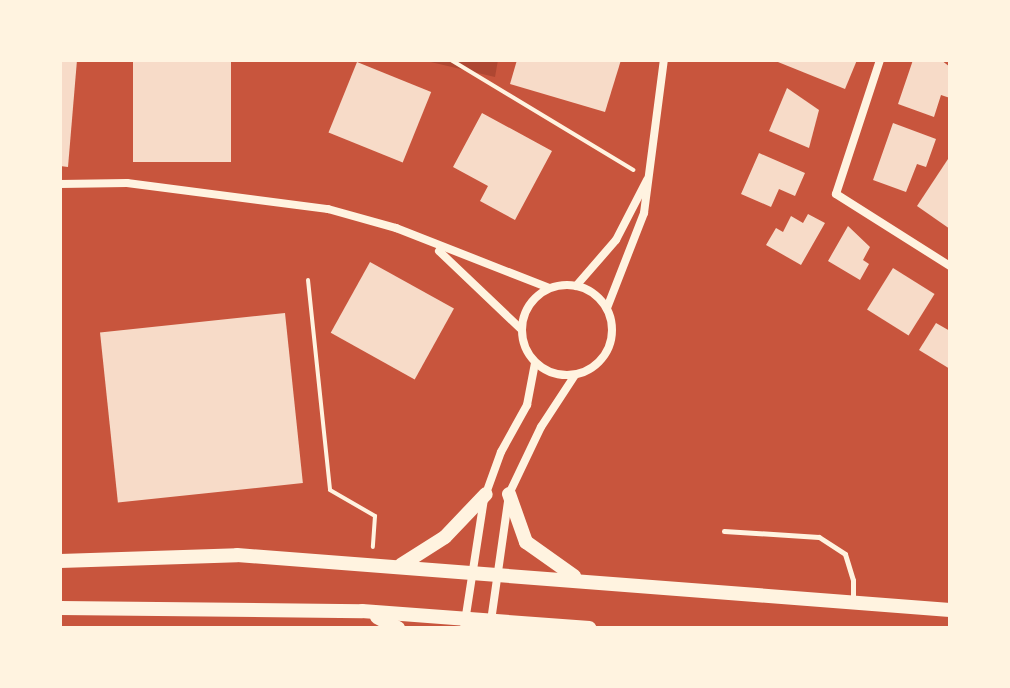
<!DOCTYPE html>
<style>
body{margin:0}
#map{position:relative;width:1010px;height:688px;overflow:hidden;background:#c8553d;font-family:Karla,sans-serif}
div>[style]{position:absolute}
.green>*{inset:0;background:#ae4732}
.building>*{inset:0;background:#f7dbc8;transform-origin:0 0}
.path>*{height:4px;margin:-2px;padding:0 2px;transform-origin:2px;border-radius:2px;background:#fff3e0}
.service>*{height:5px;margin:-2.5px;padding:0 2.5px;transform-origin:2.5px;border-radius:2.5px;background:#fff3e0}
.minor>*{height:8px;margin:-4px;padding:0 4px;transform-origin:4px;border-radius:4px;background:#fff3e0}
.minor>.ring{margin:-4px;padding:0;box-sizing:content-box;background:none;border:8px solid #fff3e0;border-radius:50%}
.secondary>*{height:14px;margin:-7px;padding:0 7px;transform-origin:7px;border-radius:7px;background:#fff3e0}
span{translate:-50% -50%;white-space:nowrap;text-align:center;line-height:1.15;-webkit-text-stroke:7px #fff3e0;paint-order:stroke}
.frame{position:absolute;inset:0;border:62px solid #fff3e0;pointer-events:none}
</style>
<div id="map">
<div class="green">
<i style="clip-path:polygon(422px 60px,498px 60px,495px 77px)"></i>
</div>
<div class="building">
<i style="clip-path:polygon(60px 60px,77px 60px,68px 167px,60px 166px)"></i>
<i style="left:133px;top:60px;width:98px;height:102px"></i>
<i style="clip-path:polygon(517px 60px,621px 60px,605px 112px,510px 84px)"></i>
<i style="clip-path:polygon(773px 60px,857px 60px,845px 89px)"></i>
<i style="clip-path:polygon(913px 60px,941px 60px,950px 67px,950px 98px,941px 95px,934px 117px,898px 104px)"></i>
<i style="left:357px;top:62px;width:80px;height:76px;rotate:22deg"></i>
<i style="clip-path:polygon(787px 88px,819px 110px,809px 148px,769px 131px)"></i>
<i style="clip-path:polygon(482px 113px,552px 151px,515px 220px,480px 201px,488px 186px,453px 167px)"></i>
<i style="clip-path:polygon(893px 123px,936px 139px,926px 167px,917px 164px,906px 192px,873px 180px)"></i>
<i style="clip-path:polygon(759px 153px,805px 173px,795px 196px,779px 189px,771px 207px,741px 194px)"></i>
<i style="clip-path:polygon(950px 156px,950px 229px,917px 206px)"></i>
<i style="clip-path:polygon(808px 214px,825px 223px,801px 265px,766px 245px,776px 228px,783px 232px,791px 216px,803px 223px)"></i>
<i style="clip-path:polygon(848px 226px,870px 247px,863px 260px,869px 264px,860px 280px,828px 261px)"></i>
<i style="left:370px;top:262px;width:96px;height:81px;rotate:29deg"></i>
<i style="left:893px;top:268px;width:49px;height:49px;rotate:32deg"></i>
<i style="left:285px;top:313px;width:171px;height:186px;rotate:84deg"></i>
<i style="clip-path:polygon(936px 323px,950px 331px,950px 369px,919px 350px)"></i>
</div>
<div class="path">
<i style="left:451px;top:60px;width:213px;rotate:31.1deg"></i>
<i style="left:308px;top:280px;width:211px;rotate:84deg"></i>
<i style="left:330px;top:490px;width:52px;rotate:30deg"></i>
<i style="left:375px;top:516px;width:31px;rotate:94deg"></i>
</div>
<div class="service">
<i style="left:724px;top:531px;width:95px;rotate:3.6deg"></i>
<i style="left:819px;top:537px;width:31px;rotate:33deg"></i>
<i style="left:845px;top:554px;width:27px;rotate:73deg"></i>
<i style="left:853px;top:580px;width:22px;rotate:90deg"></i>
</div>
<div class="minor">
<i style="left:880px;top:60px;width:141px;rotate:108.2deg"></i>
<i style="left:836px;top:194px;width:135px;rotate:32.3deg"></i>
<i style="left:60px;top:184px;width:67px;rotate:-0.9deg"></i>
<i style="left:127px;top:183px;width:203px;rotate:7.4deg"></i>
<i style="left:328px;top:209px;width:71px;rotate:15.6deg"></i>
<i style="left:396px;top:228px;width:164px;rotate:21.4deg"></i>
<i style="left:439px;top:251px;width:113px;rotate:43.6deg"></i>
<i class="ring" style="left:522px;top:285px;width:82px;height:82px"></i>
<i style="left:576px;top:286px;width:61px;rotate:-49deg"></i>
<i style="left:616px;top:240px;width:68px;rotate:-62.7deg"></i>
<i style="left:607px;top:308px;width:102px;rotate:-68.7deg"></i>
<i style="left:644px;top:213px;width:154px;rotate:-82.6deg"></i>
<i style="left:464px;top:628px;width:131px;rotate:-81.2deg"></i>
<i style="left:484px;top:499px;width:50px;rotate:-70.1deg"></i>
<i style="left:501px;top:452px;width:54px;rotate:-61deg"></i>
<i style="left:527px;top:405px;width:43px;rotate:-79.2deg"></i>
<i style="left:490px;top:628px;width:135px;rotate:-81.9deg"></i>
<i style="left:509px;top:494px;width:74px;rotate:-64.5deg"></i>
<i style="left:541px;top:427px;width:62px;rotate:-56.8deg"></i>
</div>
<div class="secondary">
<i style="left:509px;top:494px;width:51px;rotate:70.5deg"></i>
<i style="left:526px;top:542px;width:59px;rotate:35.3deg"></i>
<i style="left:60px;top:561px;width:177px;rotate:-1.9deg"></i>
<i style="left:237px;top:555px;width:715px;rotate:4.41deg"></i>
<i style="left:401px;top:565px;width:52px;rotate:-32.5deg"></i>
<i style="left:445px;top:537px;width:59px;rotate:-46.4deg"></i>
<i style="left:60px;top:608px;width:302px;rotate:0.6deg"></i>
<i style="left:362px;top:611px;width:228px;rotate:4.3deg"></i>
<i style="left:377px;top:617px;width:24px;rotate:28deg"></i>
</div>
<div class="frame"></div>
</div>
